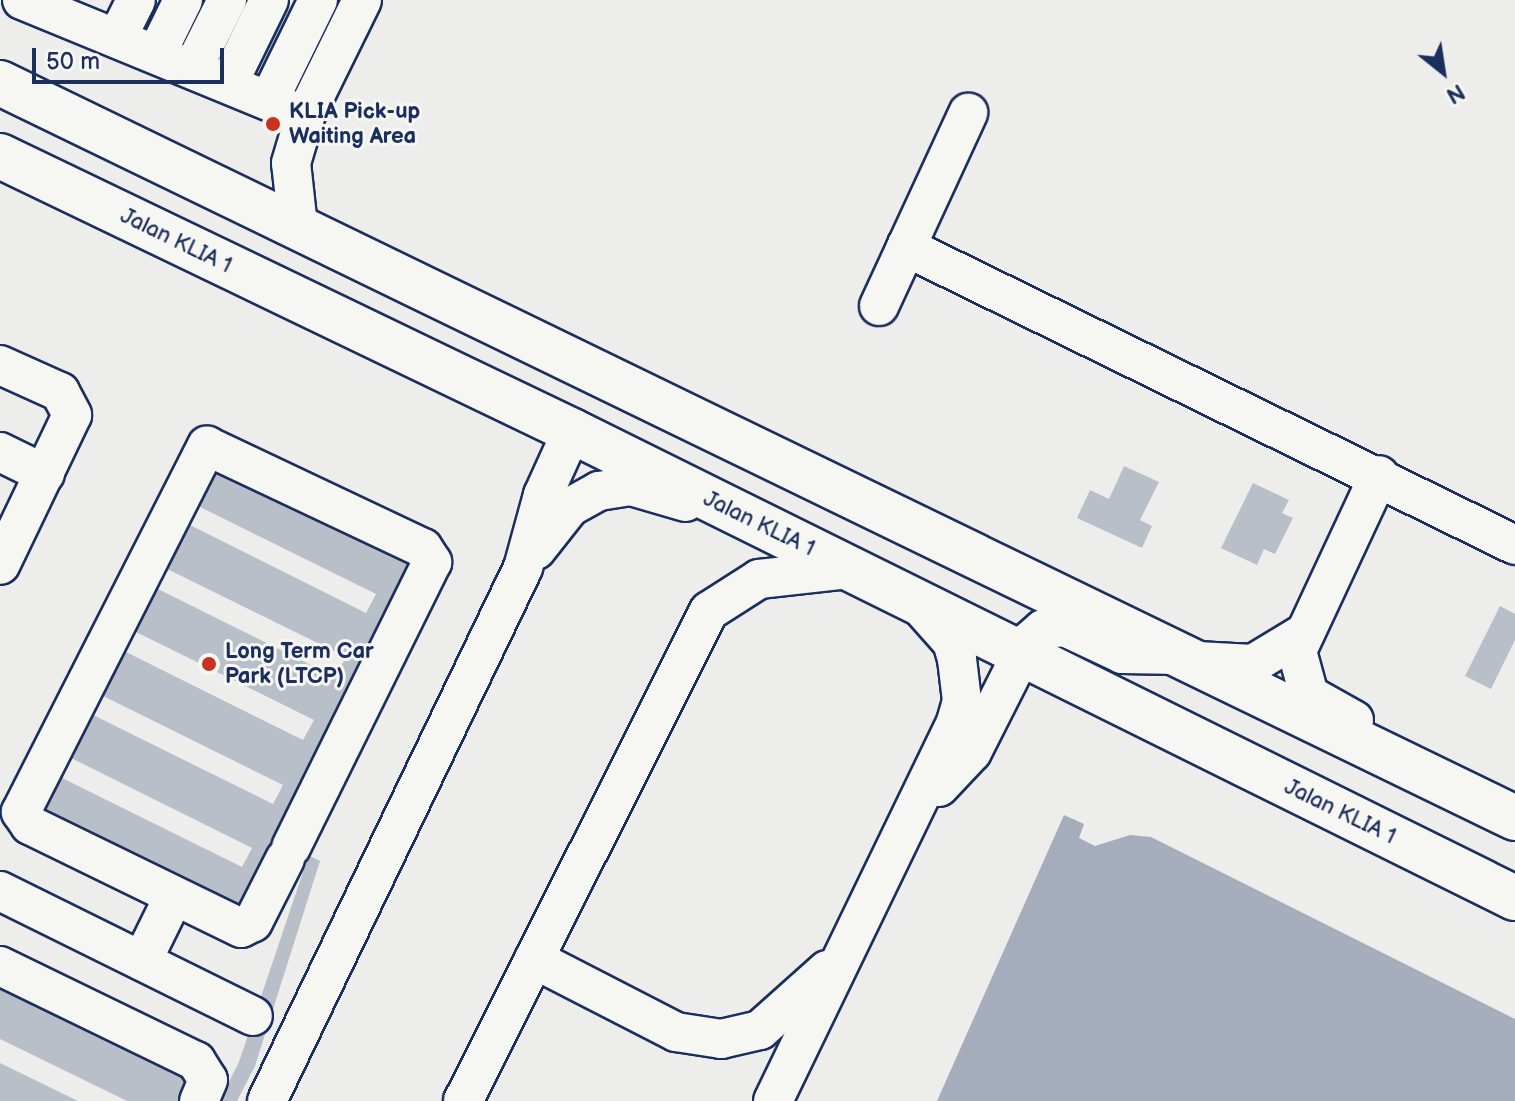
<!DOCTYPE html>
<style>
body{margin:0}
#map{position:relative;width:1515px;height:1101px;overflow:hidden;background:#edeeec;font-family:"Balsamiq Sans",sans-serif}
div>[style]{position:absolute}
.water>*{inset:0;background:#a5acbc}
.building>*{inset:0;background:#b9bfc8}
.roads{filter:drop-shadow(2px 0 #1b2f5e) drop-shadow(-2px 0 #1b2f5e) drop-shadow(0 2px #1b2f5e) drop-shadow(0 -2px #1b2f5e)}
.minor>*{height:38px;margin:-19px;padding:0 19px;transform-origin:19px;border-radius:19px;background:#f6f6f2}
.major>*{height:44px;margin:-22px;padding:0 22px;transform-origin:22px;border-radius:22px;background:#f6f6f2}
.dots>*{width:22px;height:22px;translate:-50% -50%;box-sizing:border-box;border:4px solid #f6f6f2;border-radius:50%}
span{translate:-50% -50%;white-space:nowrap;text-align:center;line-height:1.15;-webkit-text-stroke:6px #f6f6f2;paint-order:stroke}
.poi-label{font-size:22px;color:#1b2f5e;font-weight:700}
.left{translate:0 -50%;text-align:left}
.street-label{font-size:22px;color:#1b2f5e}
.north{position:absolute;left:1403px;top:32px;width:80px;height:80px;-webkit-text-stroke:6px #f6f6f2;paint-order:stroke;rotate:150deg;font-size:22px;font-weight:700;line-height:32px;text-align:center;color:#1b2f5e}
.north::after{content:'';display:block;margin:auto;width:28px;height:36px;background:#1b2f5e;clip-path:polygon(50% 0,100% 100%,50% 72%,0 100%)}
.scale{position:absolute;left:32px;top:48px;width:192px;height:36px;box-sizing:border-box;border:4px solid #1b2f5e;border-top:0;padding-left:10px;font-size:24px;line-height:28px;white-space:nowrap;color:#1b2f5e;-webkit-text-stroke:6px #f6f6f2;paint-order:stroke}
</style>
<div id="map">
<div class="water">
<i style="clip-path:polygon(1064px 815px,1084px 824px,1079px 838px,1095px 846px,1130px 835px,1151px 837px,1515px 1019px,1515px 1101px,937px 1101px)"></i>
</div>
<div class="building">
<i style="clip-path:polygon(208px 457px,417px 560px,380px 620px,386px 623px,349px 684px,355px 686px,333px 730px,328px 728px,317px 748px,324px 751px,302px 794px,297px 792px,287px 811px,294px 815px,280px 841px,320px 861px,255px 1066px,237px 1101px,219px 1101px,239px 1062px,304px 869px,265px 855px,239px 920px,31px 816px,52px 773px,242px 867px,252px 848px,63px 754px,85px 711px,273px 804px,283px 785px,93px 691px,116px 647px,303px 740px,314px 720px,124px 626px,146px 583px,335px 677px,346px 657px,155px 563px,178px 519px,366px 613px,376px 594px,186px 500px)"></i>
<i style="clip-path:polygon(1124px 466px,1159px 482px,1140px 520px,1152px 526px,1142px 548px,1077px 518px,1090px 490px,1109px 499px)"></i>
<i style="clip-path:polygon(1253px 483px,1289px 500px,1282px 513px,1293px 518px,1275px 554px,1264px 549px,1257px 565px,1221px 548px)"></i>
<i style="clip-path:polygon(1500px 606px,1515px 614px,1515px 640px,1491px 689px,1465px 676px)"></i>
<i style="clip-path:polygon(0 985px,194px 1080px,184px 1101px,127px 1101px,0 1039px)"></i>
<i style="clip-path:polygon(0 1063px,78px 1101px,0 1101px)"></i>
</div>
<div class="roads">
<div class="minor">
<i style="left:22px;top:0;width:306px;rotate:22.3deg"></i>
<i style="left:117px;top:38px;width:42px;rotate:-63.4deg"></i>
<i style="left:157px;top:53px;width:59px;rotate:-63.9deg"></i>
<i style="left:193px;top:68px;width:76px;rotate:-63.4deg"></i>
<i style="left:229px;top:82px;width:91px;rotate:-64deg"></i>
<i style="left:270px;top:98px;width:109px;rotate:-63.9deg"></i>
<i style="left:298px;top:226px;width:63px;rotate:-96.3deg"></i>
<i style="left:291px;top:163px;width:49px;rotate:-73.4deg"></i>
<i style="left:305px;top:116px;width:129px;rotate:-63.8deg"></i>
<i style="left:906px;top:247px;width:678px;rotate:26.07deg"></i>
<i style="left:879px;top:306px;width:213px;rotate:-65.2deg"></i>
<i style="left:0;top:365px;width:66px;rotate:24.2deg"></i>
<i style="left:60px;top:392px;width:26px;rotate:62deg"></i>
<i style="left:72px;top:415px;width:166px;rotate:115.6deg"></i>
<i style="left:0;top:452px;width:50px;rotate:26.1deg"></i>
<i style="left:536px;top:550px;width:55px;rotate:-51.7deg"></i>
<i style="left:570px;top:507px;width:33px;rotate:-29deg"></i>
<i style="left:599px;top:491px;width:32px;rotate:-9deg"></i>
<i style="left:631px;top:486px;width:57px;rotate:16.2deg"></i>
<i style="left:1197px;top:661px;width:56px;rotate:3.1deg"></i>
<i style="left:1253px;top:664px;width:56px;rotate:-31.1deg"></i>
<i style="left:1354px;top:720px;width:51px;rotate:-150.9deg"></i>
<i style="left:1309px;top:695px;width:46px;rotate:-105.3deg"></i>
<i style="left:1297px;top:651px;width:194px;rotate:-65deg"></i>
<i style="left:939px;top:787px;width:48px;rotate:-46.7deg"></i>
<i style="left:972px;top:752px;width:122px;rotate:-63.2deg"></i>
<i style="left:1027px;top:643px;width:21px;rotate:-41deg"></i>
<i style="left:1043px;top:629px;width:22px;rotate:-5deg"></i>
<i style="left:1065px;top:627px;width:63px;rotate:25.3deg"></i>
<i style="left:1122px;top:654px;width:58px;rotate:1deg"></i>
<i style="left:285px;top:859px;width:71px;rotate:116.9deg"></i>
<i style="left:253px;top:922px;width:13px;rotate:153deg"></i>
<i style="left:241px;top:928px;width:235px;rotate:-154deg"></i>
<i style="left:30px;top:825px;width:16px;rotate:-125deg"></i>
<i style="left:21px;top:812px;width:411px;rotate:-63.1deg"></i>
<i style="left:207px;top:446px;width:239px;rotate:25.3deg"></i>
<i style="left:423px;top:548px;width:17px;rotate:57deg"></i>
<i style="left:432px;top:562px;width:318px;rotate:116.3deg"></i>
<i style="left:0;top:891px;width:282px;rotate:26.3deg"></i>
<i style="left:534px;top:959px;width:160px;rotate:27.2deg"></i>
<i style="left:676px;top:1032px;width:46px;rotate:8.8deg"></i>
<i style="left:721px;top:1039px;width:40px;rotate:-13deg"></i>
<i style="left:760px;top:1030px;width:90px;rotate:-41.8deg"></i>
<i style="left:142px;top:961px;width:72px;rotate:-63.8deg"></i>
<i style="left:0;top:966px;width:218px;rotate:25.9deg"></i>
<i style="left:196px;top:1061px;width:22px;rotate:58deg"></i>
<i style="left:208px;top:1080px;width:23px;rotate:113deg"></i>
<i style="left:267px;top:1101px;width:591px;rotate:-64.35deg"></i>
<i style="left:523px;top:568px;width:76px;rotate:-74.7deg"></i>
<i style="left:543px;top:495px;width:70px;rotate:-65.6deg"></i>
<i style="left:463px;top:1101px;width:548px;rotate:-63.34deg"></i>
<i style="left:709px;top:611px;width:59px;rotate:-32.6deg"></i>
<i style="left:759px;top:579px;width:92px;rotate:-6.3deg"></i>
<i style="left:773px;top:1101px;width:421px;rotate:-64.2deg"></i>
<i style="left:956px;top:722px;width:22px;rotate:-74deg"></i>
<i style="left:962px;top:701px;width:42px;rotate:-96.8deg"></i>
<i style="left:957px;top:659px;width:18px;rotate:-106deg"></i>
<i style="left:952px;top:642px;width:50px;rotate:-131.7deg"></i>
</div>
<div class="major">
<i style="left:0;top:83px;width:1684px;rotate:25.88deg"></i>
<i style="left:0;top:156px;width:635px;rotate:25.68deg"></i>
<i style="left:572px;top:431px;width:1052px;rotate:26.35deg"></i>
</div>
</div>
<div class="dots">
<i style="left:273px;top:124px;background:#c8321e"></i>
<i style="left:209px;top:664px;background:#c8321e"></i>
</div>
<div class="poi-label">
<span class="left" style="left:289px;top:124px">KLIA Pick-up<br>Waiting Area</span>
<span class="left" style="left:225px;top:664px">Long Term Car<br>Park (LTCP)</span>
</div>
<div class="street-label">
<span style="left:176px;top:241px;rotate:26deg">Jalan KLIA 1</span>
<span style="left:759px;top:524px;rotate:26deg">Jalan KLIA 1</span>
<span style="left:1340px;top:812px;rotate:26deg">Jalan KLIA 1</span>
</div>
<div class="north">N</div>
<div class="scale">50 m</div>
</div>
